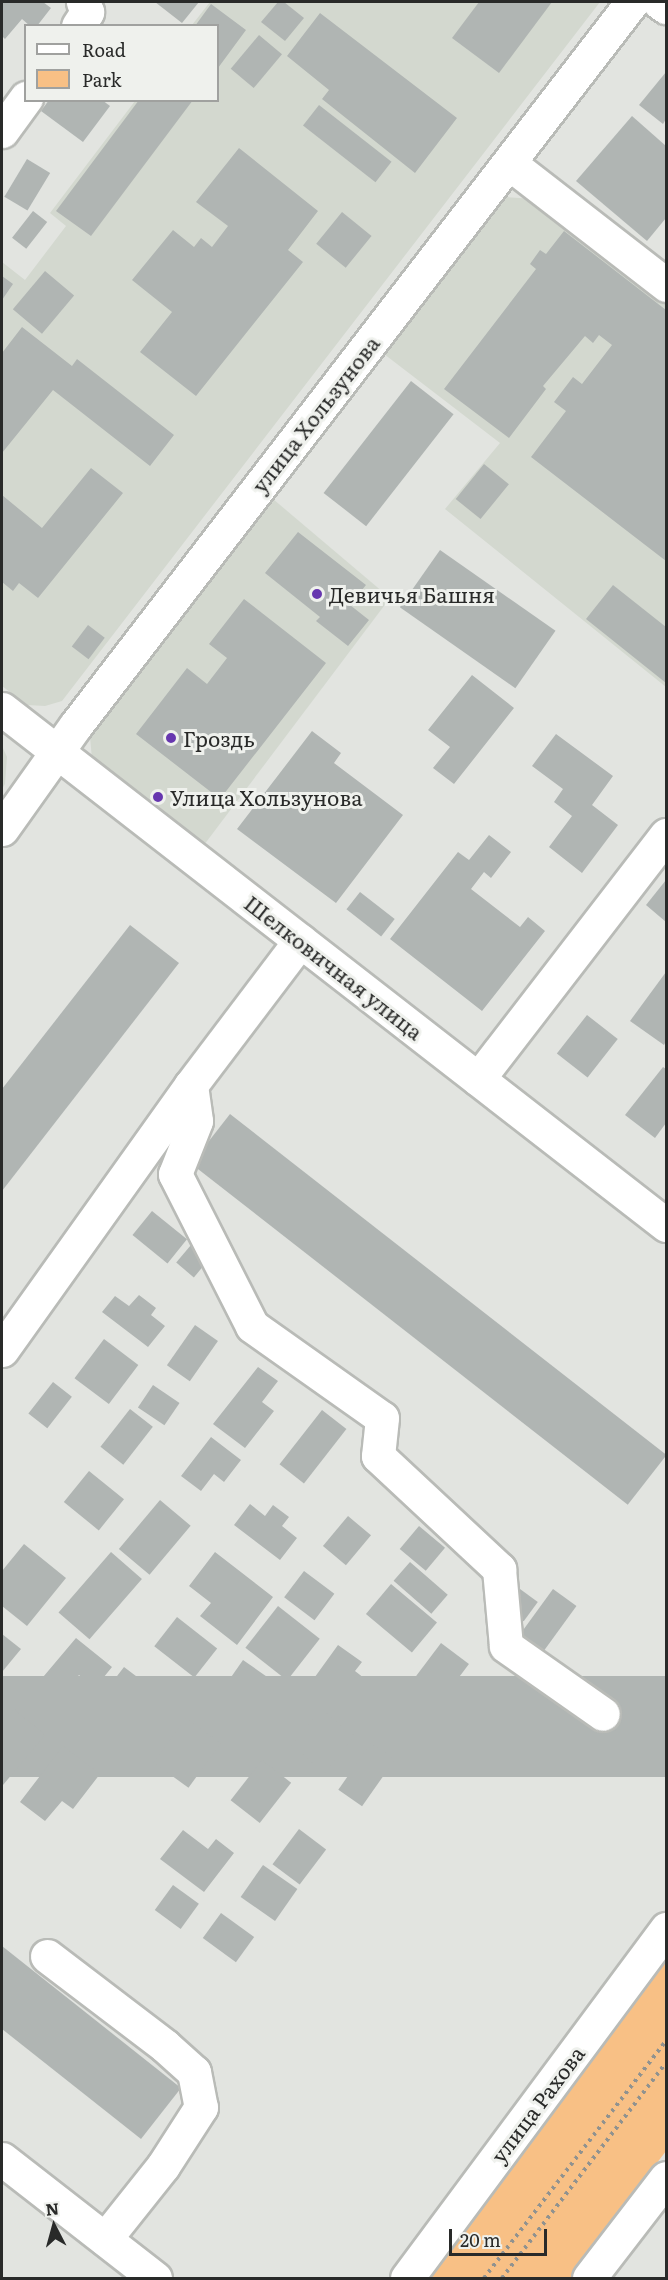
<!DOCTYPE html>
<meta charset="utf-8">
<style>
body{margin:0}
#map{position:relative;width:668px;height:2280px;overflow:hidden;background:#e2e4e0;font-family:Literata,serif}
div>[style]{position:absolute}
.built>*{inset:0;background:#d3d8cf}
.green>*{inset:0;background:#f8c085}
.building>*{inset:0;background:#b0b5b3;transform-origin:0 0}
.path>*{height:4px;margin-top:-2px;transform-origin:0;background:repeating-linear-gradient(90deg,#90928f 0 3px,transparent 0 7.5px)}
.roads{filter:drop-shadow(2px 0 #b9bbb7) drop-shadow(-2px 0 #b9bbb7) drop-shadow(0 2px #b9bbb7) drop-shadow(0 -2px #b9bbb7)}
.minor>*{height:33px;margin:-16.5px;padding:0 16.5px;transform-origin:16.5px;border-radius:16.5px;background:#fff}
.dots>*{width:16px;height:16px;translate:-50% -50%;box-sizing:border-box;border:3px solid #eff1ed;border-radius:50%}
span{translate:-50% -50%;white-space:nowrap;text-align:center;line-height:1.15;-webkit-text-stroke:6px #eff1ed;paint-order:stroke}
.street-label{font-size:21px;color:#292a29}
.poi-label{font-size:21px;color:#292a29}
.left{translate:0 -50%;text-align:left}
.frame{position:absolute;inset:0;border:3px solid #292a29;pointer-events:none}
.legend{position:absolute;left:24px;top:24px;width:195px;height:78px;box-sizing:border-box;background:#eff1ed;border:2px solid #a0a19f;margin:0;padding:8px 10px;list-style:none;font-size:18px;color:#292a29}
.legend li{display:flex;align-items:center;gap:12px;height:30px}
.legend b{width:30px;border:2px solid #a0a19f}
.north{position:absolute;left:24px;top:2196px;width:60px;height:60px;-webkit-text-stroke:4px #eff1ed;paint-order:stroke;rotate:354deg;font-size:16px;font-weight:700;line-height:24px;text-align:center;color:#292a29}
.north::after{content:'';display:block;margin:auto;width:21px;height:27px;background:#292a29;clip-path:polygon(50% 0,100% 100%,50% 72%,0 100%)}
.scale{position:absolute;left:449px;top:2229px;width:98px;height:27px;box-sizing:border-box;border:3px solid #292a29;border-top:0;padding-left:8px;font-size:18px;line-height:21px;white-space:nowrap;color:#292a29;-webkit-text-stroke:4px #eff1ed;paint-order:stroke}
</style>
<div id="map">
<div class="built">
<i style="clip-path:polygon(210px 2px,600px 2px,62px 701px,45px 706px,27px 705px,2px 686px,2px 262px,25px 280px,66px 226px,50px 213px,135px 101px,218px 100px,218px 26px,192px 25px)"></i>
<i style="clip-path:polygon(505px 197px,534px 199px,666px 300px,666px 687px,445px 509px,500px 443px,384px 354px)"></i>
<i style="clip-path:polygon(273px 499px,390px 598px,204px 845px,92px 759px,90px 737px)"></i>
<i style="clip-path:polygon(2px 746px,7px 757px,5px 784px,2px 789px)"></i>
</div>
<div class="green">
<i style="clip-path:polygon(666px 1956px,666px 2151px,570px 2278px,426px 2278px)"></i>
</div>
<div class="building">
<i style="clip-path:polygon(2px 2px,43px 2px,51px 8px,37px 26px,30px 26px,22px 19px,5px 39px,2px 36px)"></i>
<i style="clip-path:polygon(155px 2px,199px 2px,182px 23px)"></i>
<i style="clip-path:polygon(278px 2px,284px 2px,304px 18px,285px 41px,261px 22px)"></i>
<i style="clip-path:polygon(479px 2px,552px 2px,499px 73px,452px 38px)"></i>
<i style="clip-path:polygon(211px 4px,246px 30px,218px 68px,218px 26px,195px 26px)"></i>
<i style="clip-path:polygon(320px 13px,457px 118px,415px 173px,322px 99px,329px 90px,287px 56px)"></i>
<i style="left:259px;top:35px;width:30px;height:44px;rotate:40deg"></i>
<i style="clip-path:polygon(666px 72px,666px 119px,663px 124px,639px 105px)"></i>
<i style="clip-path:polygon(49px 100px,102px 100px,110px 106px,83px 142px,41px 111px)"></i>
<i style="clip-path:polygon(139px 100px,193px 100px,91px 236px,56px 211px)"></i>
<i style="left:319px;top:105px;width:92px;height:26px;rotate:38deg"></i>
<i style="clip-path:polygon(632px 116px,666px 146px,666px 218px,647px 241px,576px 181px)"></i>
<i style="clip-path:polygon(239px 148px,318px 211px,288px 250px,303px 262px,196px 396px,140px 352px,172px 312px,132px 280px,173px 230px,194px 247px,201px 238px,212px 247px,228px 226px,196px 202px)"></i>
<i style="left:27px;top:159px;width:27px;height:44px;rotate:31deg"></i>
<i style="left:33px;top:211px;width:18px;height:34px;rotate:38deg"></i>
<i style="left:342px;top:212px;width:38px;height:41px;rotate:39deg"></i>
<i style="clip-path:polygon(564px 231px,666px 310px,666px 561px,531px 457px,566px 411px,554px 402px,573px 377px,582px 384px,612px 345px,599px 335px,593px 343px,585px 336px,543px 386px,546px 389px,509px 438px,444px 389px,536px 269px,530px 264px,540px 250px,546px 254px)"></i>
<i style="left:45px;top:271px;width:38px;height:50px;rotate:40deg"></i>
<i style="clip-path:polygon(2px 276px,13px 284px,2px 300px)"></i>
<i style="clip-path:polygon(22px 327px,72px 366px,77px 359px,174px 435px,150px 466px,53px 390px,2px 453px,2px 353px)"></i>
<i style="left:411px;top:381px;width:54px;height:142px;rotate:38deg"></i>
<i style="left:484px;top:464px;width:32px;height:45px;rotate:39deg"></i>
<i style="clip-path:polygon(91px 468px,123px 493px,38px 598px,19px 583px,13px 591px,2px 582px,2px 495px,42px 528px)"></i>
<i style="clip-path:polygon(298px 532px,366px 585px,350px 605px,369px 620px,348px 646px,316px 621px,320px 617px,265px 573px)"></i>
<i style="left:440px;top:550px;width:141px;height:70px;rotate:35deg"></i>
<i style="clip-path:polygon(613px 585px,666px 627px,666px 683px,586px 619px)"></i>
<i style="clip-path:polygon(244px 599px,326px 663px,220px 799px,136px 734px,187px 668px,207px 684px,227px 658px,209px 644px)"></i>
<i style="left:88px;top:625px;width:21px;height:27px;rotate:37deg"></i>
<i style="clip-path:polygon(472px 675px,514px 708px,454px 784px,433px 768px,450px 747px,428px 730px)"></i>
<i style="clip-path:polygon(312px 731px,341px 753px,334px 763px,403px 815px,336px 903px,237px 829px)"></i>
<i style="clip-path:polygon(556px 734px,613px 776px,592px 805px,618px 825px,582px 873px,549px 847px,572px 816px,554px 802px,563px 789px,532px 766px)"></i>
<i style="clip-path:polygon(489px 835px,511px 852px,491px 878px,484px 872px,471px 889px,520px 927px,528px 917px,545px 931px,482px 1011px,390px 939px,458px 852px,469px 860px)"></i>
<i style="clip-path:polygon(666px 880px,666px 922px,646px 905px)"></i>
<i style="left:360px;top:892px;width:44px;height:22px;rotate:38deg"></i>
<i style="clip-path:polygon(130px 925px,179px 963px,2px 1191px,2px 1089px)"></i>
<i style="clip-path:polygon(666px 972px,666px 1041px,664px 1045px,630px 1021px)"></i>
<i style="left:587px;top:1015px;width:39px;height:49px;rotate:38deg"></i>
<i style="clip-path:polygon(663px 1067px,666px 1069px,666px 1123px,655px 1138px,625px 1115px)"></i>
<i style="left:230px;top:1114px;width:554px;height:63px;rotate:38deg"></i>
<i style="left:152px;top:1211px;width:45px;height:31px;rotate:39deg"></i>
<i style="left:191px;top:1245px;width:23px;height:23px;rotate:40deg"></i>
<i style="clip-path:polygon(139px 1295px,156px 1308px,151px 1315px,165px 1326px,148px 1347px,102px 1312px,115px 1296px,129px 1306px)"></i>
<i style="left:195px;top:1325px;width:28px;height:49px;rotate:35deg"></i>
<i style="left:104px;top:1339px;width:43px;height:49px;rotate:37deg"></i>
<i style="clip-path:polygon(258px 1367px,278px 1381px,262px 1402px,274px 1411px,245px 1448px,213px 1424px)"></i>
<i style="left:53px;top:1382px;width:24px;height:40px;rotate:38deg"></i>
<i style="left:153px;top:1385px;width:32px;height:27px;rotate:34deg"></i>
<i style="left:130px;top:1409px;width:29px;height:48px;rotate:38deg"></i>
<i style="left:322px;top:1410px;width:31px;height:69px;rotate:38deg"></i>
<i style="clip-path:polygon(211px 1437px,241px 1460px,224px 1482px,214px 1474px,201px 1491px,181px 1476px)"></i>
<i style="left:89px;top:1471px;width:45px;height:40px;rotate:39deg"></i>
<i style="left:160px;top:1500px;width:40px;height:64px;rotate:40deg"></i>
<i style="clip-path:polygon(250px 1504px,265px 1516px,273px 1505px,289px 1517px,282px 1526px,297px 1538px,280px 1560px,234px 1525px)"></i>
<i style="left:348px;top:1516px;width:30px;height:39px;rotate:40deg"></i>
<i style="left:419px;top:1526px;width:34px;height:30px;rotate:40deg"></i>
<i style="clip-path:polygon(24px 1544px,66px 1578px,27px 1626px,2px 1606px,2px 1571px)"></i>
<i style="left:111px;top:1552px;width:41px;height:80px;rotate:41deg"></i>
<i style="clip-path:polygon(215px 1552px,273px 1597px,237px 1645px,200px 1616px,211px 1603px,189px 1586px)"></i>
<i style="left:410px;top:1562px;width:50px;height:25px;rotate:41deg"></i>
<i style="left:304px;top:1571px;width:38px;height:33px;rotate:37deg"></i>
<i style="left:391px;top:1584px;width:60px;height:39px;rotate:40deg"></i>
<i style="left:520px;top:1589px;width:22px;height:24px;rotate:36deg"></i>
<i style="left:553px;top:1589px;width:29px;height:56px;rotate:36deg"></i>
<i style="left:278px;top:1606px;width:53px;height:53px;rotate:38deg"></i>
<i style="left:177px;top:1617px;width:51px;height:37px;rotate:38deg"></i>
<i style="clip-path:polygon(2px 1634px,21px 1649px,2px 1672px)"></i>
<i style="clip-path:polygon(76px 1638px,112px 1667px,95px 1688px,79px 1675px,58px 1700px,38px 1683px)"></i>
<i style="left:441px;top:1643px;width:35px;height:83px;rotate:37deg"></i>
<i style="clip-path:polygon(338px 1645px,362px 1662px,355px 1671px,369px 1682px,359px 1695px,378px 1708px,360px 1732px,321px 1703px,329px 1693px,312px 1681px)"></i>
<i style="left:243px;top:1660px;width:54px;height:31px;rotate:35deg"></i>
<i style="clip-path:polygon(124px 1667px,169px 1701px,144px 1735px,124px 1720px,110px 1739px,84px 1719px)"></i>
<i style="left:666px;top:1676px;width:101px;height:690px;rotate:90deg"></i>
<i style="clip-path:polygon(14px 1709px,45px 1735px,3px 1785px,2px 1724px)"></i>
<i style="left:321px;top:1709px;width:43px;height:47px;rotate:39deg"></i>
<i style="left:186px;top:1718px;width:43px;height:55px;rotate:36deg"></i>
<i style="left:371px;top:1743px;width:29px;height:57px;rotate:35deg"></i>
<i style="clip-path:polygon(63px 1746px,100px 1774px,73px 1809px,62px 1801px,45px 1821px,20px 1802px)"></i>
<i style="left:262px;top:1760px;width:37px;height:51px;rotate:38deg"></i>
<i style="left:299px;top:1829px;width:34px;height:44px;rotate:37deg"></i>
<i style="clip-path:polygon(183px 1830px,208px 1849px,216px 1839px,234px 1853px,204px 1892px,160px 1859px)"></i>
<i style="left:263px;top:1865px;width:42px;height:39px;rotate:35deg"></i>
<i style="left:173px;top:1885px;width:32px;height:31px;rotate:36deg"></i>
<i style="left:221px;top:1913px;width:41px;height:31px;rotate:36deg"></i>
<i style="clip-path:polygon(2px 1946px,181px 2088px,141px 2139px,2px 2029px)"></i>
</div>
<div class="path">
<i style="left:484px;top:2278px;width:299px;rotate:-52.5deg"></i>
<i style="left:502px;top:2278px;width:270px;rotate:-52.7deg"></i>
</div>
<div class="roads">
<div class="minor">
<i style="left:659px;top:2px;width:9px;rotate:36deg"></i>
<i style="left:78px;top:26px;width:17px;rotate:-57deg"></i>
<i style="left:87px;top:12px;width:11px;rotate:-112deg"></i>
<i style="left:2px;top:131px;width:41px;rotate:-54deg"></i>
<i style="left:509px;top:163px;width:199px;rotate:37.8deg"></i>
<i style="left:2px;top:709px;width:841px;rotate:37.85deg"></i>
<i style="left:2px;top:829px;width:128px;rotate:-54.6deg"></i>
<i style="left:76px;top:725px;width:912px;rotate:-52.44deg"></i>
<i style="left:478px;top:1079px;width:308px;rotate:-52.4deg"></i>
<i style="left:191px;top:1085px;width:36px;rotate:82deg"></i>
<i style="left:196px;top:1121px;width:57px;rotate:111.6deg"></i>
<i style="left:175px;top:1174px;width:170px;rotate:63.1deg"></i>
<i style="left:252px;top:1326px;width:159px;rotate:35.3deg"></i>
<i style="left:382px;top:1418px;width:38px;rotate:96deg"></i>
<i style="left:378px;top:1456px;width:166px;rotate:43deg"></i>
<i style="left:499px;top:1569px;width:77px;rotate:84.8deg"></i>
<i style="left:506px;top:1646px;width:118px;rotate:35deg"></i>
<i style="left:2px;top:1350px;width:325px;rotate:-54.5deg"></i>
<i style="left:191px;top:1085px;width:181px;rotate:-52.9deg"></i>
<i style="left:47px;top:1956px;width:148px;rotate:37.3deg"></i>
<i style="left:165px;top:2046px;width:39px;rotate:42deg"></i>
<i style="left:194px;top:2072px;width:36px;rotate:79deg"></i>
<i style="left:201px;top:2107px;width:70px;rotate:122.8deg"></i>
<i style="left:163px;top:2166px;width:93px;rotate:128.5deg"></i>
<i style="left:2px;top:2159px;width:194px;rotate:37.9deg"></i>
<i style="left:407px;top:2278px;width:435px;rotate:-53.4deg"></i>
<i style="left:589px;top:2278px;width:126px;rotate:-52.4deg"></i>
</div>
</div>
<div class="dots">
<i style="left:317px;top:594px;background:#6737af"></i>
<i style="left:171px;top:738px;background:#6737af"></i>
<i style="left:158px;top:797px;background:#6737af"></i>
</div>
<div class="street-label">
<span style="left:315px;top:414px;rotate:-52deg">улица Хользунова</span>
<span style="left:334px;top:967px;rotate:38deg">Шелковичная улица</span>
<span style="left:537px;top:2104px;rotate:-53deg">улица Рахова</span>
</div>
<div class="poi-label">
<span class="left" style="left:329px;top:594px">Девичья Башня</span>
<span class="left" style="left:183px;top:738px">Гроздь</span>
<span class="left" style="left:170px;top:797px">Улица Хользунова</span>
</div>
<div class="frame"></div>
<ul class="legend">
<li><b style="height:8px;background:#fff"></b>Road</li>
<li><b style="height:16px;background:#f8c085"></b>Park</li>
</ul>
<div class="north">N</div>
<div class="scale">20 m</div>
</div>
